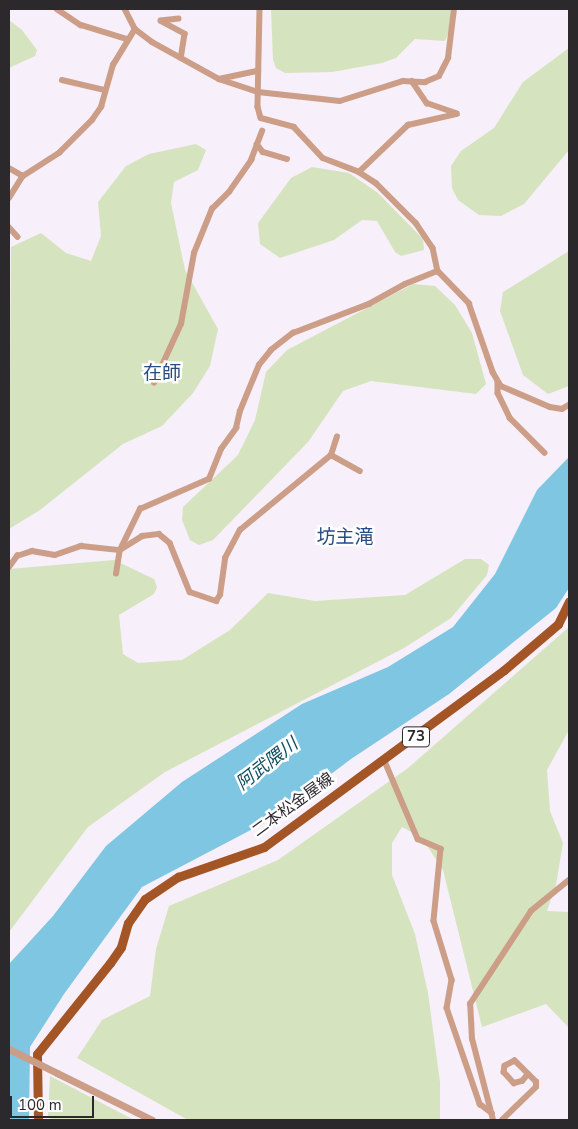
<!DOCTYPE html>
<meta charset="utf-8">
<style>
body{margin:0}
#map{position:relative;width:578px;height:1129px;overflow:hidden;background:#f7effa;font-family:"Nunito Sans","Noto Sans JP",sans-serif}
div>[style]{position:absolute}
.green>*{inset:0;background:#d5e4be}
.water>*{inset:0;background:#7ec6e1}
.minor>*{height:5.5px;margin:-2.75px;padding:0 2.75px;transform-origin:2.75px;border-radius:2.75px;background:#cc9e87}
.tertiary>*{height:7px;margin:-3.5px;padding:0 3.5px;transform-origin:3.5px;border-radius:3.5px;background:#cc9e87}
.primary>*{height:9px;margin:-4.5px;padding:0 4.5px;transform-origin:4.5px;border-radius:4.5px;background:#a45526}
.tertiary-bridge>*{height:7px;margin:-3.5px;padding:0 3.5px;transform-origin:3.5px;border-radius:3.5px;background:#cc9e87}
span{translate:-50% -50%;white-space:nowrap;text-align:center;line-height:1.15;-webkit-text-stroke:5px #fff;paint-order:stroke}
.shield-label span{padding:1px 4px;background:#fff;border:1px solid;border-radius:4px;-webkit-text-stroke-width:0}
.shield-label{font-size:15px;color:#2c292d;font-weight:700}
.street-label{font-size:16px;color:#2c292d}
.water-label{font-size:18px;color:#0d4c5f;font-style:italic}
.quarter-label{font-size:19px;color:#284c82}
.frame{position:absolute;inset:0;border:10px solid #2c292d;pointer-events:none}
.scale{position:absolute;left:10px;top:1096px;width:84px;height:22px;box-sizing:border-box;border:2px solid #2c292d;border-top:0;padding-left:6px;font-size:15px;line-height:18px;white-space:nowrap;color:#2c292d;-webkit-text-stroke:4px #fff;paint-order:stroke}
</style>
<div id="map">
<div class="green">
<i style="clip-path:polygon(271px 9px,451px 9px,451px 27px,445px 41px,415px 39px,396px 58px,382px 63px,332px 72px,285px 73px,276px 68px,273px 60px)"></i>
<i style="clip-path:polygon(9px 20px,22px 30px,37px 50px,35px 56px,9px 68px)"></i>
<i style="clip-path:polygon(569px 48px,569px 150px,524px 204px,501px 216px,479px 215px,458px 200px,452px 188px,451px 166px,461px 151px,494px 128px,523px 82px)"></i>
<i style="clip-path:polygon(196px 144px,206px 150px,198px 170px,174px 182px,171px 203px,185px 270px,218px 329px,210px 366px,193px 393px,162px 426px,123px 444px,40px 510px,9px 529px,11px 247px,41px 233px,66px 253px,91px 261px,101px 236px,98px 202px,126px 166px,149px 154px)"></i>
<i style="clip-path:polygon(312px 167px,349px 173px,378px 193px,423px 239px,424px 250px,401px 256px,395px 252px,377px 221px,362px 220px,334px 240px,280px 258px,260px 244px,258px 223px,291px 178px)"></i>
<i style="clip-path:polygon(569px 251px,569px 386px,548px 394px,523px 375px,500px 311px,503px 292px)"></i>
<i style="clip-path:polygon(413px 284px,435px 286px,455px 305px,472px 333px,486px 384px,476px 394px,371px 381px,343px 391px,308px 442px,213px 540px,199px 545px,190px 540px,182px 520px,183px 507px,238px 455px,255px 420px,266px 372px,287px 350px)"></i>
<i style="clip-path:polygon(465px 559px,481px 559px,489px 565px,487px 575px,451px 618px,404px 648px,165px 772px,88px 827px,9px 932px,9px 569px,114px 560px,154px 579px,157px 587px,154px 594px,119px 615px,123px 654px,138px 663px,182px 660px,230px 630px,268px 593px,315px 601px,405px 595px)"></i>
<i style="clip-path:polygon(569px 627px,569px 730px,547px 770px,550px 811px,563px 843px,556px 885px,547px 911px,569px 912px,569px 1028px,546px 1004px,482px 1027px,443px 870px,422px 838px,402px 827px,392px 843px,392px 875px,415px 934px,428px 993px,440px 1082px,440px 1120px,188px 1120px,77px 1058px,102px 1020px,150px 996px,156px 949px,169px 906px,278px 860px,408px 768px)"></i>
<i style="clip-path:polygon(50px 1076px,134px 1120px,52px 1120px,48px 1116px)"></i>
</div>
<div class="water">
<i style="clip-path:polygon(569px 457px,569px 588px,556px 608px,449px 694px,351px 759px,270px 820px,142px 887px,64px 994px,30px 1047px,29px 1120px,9px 1120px,9px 964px,53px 916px,106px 846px,182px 782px,302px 704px,388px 667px,453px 627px,495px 574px,537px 490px)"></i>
</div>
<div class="minor">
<i style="left:57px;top:9px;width:29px;rotate:34deg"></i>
<i style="left:81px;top:25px;width:48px;rotate:16.9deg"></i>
<i style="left:125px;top:9px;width:22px;rotate:63deg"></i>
<i style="left:135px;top:29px;width:21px;rotate:37deg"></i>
<i style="left:152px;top:42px;width:77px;rotate:28.9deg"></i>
<i style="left:219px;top:79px;width:41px;rotate:18.4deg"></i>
<i style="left:258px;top:92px;width:82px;rotate:6.3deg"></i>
<i style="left:340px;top:101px;width:66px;rotate:-17.6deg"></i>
<i style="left:403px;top:81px;width:22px;rotate:3deg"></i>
<i style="left:425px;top:82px;width:15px;rotate:-23deg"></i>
<i style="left:439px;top:76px;width:20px;rotate:-63deg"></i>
<i style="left:448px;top:58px;width:49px;rotate:-83deg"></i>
<i style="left:260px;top:9px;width:98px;rotate:91.2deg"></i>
<i style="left:258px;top:107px;width:11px;rotate:75deg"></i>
<i style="left:261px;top:118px;width:34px;rotate:15deg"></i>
<i style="left:294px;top:127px;width:42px;rotate:46.9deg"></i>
<i style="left:323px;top:158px;width:39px;rotate:21deg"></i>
<i style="left:359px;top:172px;width:20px;rotate:33deg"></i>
<i style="left:376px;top:183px;width:57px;rotate:45deg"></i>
<i style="left:416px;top:223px;width:30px;rotate:56deg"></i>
<i style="left:433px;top:248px;width:24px;rotate:78deg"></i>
<i style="left:438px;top:271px;width:45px;rotate:45.9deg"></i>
<i style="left:469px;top:303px;width:73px;rotate:70.8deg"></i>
<i style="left:493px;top:372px;width:16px;rotate:60deg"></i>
<i style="left:501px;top:386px;width:53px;rotate:23.2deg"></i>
<i style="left:550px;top:407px;width:12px;rotate:9deg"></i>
<i style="left:562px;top:409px;width:8px;rotate:-30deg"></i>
<i style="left:179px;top:19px;width:18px;rotate:174deg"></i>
<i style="left:161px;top:21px;width:27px;rotate:28deg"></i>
<i style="left:185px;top:34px;width:24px;rotate:99deg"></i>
<i style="left:219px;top:79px;width:40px;rotate:-12deg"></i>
<i style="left:62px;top:80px;width:44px;rotate:13.1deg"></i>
<i style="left:412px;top:81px;width:27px;rotate:56deg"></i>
<i style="left:427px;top:103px;width:31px;rotate:19deg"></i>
<i style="left:257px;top:144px;width:10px;rotate:53deg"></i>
<i style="left:263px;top:152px;width:25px;rotate:16deg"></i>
<i style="left:9px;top:168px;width:16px;rotate:30deg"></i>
<i style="left:359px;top:172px;width:68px;rotate:-43.8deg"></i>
<i style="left:408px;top:125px;width:50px;rotate:-12.7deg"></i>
<i style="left:9px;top:198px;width:26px;rotate:-58deg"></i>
<i style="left:23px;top:176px;width:43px;rotate:-32.6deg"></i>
<i style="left:59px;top:153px;width:47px;rotate:-45deg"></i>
<i style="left:92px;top:120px;width:16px;rotate:-55deg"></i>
<i style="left:101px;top:107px;width:44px;rotate:-74.1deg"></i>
<i style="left:113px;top:65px;width:42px;rotate:-58.6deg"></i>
<i style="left:9px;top:227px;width:13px;rotate:48deg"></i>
<i style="left:498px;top:382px;width:11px;rotate:90deg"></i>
<i style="left:498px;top:393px;width:28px;rotate:64deg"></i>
<i style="left:510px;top:418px;width:49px;rotate:45deg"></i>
<i style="left:154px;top:383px;width:65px;rotate:-65.4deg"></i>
<i style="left:181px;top:324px;width:72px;rotate:-79.6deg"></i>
<i style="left:194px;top:253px;width:48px;rotate:-67.8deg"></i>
<i style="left:212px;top:209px;width:24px;rotate:-45deg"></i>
<i style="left:229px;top:192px;width:39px;rotate:-55deg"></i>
<i style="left:251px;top:160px;width:31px;rotate:-69deg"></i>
<i style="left:331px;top:455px;width:33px;rotate:29deg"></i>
<i style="left:9px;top:567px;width:14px;rotate:-54deg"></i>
<i style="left:17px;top:556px;width:16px;rotate:-18deg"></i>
<i style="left:32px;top:551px;width:23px;rotate:10deg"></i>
<i style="left:55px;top:555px;width:28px;rotate:-19deg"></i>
<i style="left:81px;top:546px;width:39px;rotate:6deg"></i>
<i style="left:120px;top:550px;width:46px;rotate:-64deg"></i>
<i style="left:140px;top:509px;width:75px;rotate:-23.5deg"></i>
<i style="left:209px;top:479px;width:32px;rotate:-68deg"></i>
<i style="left:221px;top:449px;width:26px;rotate:-54deg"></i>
<i style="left:236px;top:428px;width:17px;rotate:-77deg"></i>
<i style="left:240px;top:411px;width:50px;rotate:-67.6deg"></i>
<i style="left:259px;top:365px;width:19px;rotate:-51deg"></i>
<i style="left:271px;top:350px;width:28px;rotate:-38deg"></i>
<i style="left:293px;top:333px;width:81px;rotate:-20.9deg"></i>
<i style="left:369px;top:304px;width:41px;rotate:-29.1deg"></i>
<i style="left:405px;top:284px;width:35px;rotate:-22deg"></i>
<i style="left:116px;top:574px;width:24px;rotate:-81deg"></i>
<i style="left:120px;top:550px;width:26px;rotate:-32deg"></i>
<i style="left:142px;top:536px;width:17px;rotate:-7deg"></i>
<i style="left:159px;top:534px;width:14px;rotate:39deg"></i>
<i style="left:170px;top:543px;width:53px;rotate:67.8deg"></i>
<i style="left:190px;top:592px;width:28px;rotate:19deg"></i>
<i style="left:216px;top:601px;width:7px;rotate:-56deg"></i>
<i style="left:220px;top:595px;width:37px;rotate:-82deg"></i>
<i style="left:225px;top:558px;width:32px;rotate:-62deg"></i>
<i style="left:240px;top:530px;width:118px;rotate:-39.5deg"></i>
<i style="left:331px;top:455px;width:19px;rotate:-72deg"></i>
<i style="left:384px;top:759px;width:87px;rotate:67deg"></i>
<i style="left:418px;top:839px;width:25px;rotate:23deg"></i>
<i style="left:441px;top:849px;width:72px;rotate:95.6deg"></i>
<i style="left:434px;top:921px;width:62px;rotate:73deg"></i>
<i style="left:452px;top:980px;width:28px;rotate:100deg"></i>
<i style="left:447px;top:1008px;width:102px;rotate:71deg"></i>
<i style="left:480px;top:1104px;width:15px;rotate:37deg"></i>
<i style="left:493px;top:1120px;width:84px;rotate:-104.5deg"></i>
<i style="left:472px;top:1039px;width:35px;rotate:-93deg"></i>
<i style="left:470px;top:1004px;width:111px;rotate:-56.7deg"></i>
<i style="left:531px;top:911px;width:49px;rotate:-39.2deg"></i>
<i style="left:502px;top:1120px;width:47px;rotate:-44.1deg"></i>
<i style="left:536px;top:1087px;width:5px;rotate:-90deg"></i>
<i style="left:536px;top:1082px;width:30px;rotate:-135deg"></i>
<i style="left:515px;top:1061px;width:11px;rotate:153deg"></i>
<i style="left:505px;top:1066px;width:6px;rotate:99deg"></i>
<i style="left:504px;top:1072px;width:15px;rotate:48deg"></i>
<i style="left:514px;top:1083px;width:8px;rotate:-14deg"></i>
<i style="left:522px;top:1081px;width:9px;rotate:-49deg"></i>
</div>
<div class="tertiary">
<i style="left:57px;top:1073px;width:106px;rotate:26.3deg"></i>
</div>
<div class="primary">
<i style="left:38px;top:1120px;width:66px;rotate:-90.9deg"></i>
<i style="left:37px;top:1054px;width:117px;rotate:-51.3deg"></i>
<i style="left:110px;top:963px;width:19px;rotate:-55deg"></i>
<i style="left:121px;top:947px;width:25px;rotate:-74deg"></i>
<i style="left:128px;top:923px;width:29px;rotate:-55deg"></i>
<i style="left:145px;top:899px;width:40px;rotate:-34deg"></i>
<i style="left:178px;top:877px;width:91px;rotate:-19.2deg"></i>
<i style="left:264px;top:847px;width:298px;rotate:-36.4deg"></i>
<i style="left:504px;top:670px;width:71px;rotate:-40.4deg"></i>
<i style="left:558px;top:624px;width:25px;rotate:-64deg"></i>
</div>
<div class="tertiary-bridge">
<i style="left:9px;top:1049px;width:54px;rotate:26.6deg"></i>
</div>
<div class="shield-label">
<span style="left:416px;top:737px">73</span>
</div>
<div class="street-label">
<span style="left:293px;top:805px;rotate:-36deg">二本松金屋線</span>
</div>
<div class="water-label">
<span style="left:267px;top:764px;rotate:-38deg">阿武隈川</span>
</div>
<div class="quarter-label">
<span style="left:162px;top:374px">在師</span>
<span style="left:345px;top:538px">坊主滝</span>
</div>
<div class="frame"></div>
<div class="scale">100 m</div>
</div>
